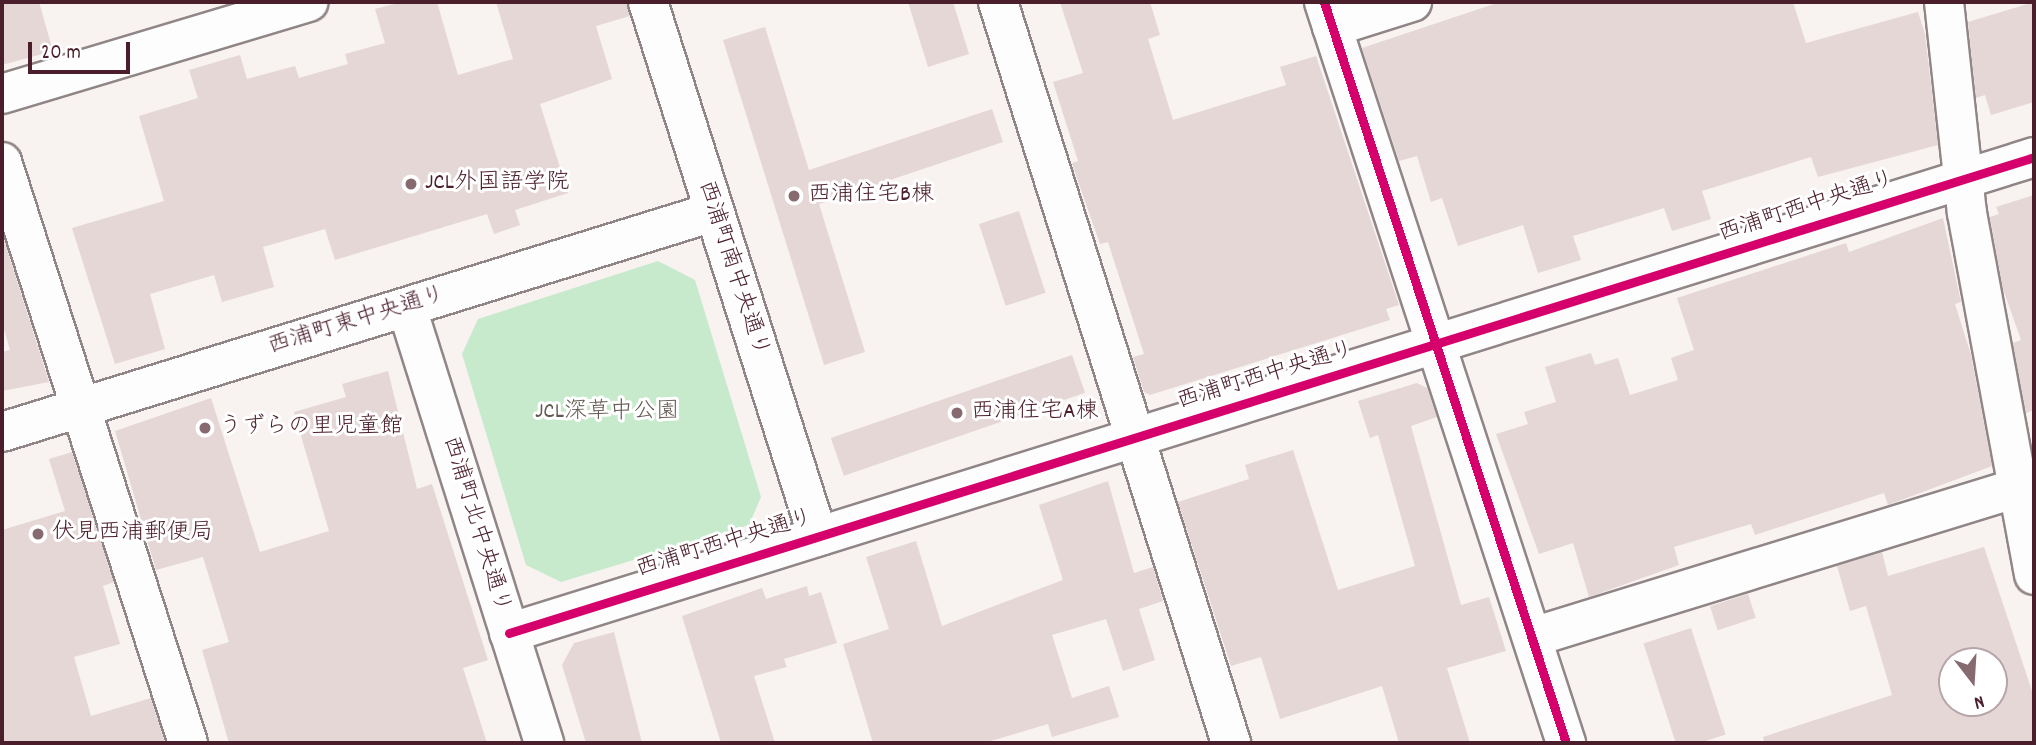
<!DOCTYPE html>
<meta charset="utf-8">
<style>
body{margin:0}
#map{position:relative;width:2036px;height:745px;overflow:hidden;background:#f8f2f1;font-family:Dekko,"Klee One",sans-serif}
div>[style]{position:absolute}
.green>*{inset:0;background:#c7eacd}
.building>*{inset:0;background:#e5d7d5;transform-origin:0 0}
.roads{filter:drop-shadow(2px 0 #918687) drop-shadow(-2px 0 #918687) drop-shadow(0 2px #918687) drop-shadow(0 -2px #918687)}
.street>*{height:38px;margin:-19px;padding:0 19px;transform-origin:19px;border-radius:19px;background:#fefdfd}
.cycleway>*{height:9px;margin:-4.5px;padding:0 4.5px;transform-origin:4.5px;border-radius:4.5px;background:#d6006c}
.dots>*{width:19px;height:19px;translate:-50% -50%;box-sizing:border-box;border:4px solid #fff;border-radius:50%}
span{translate:-50% -50%;white-space:nowrap;text-align:center;line-height:1.15;-webkit-text-stroke:6px #fff;paint-order:stroke}
.poi-label{font-size:23px;color:#4a1f2b}
.left{translate:0 -50%;text-align:left}
.street-label{font-size:23px;color:#4a1f2b}
.park-label{font-size:23px;color:#645a53}
.frame{position:absolute;inset:0;border:4px solid #4a1f2b;pointer-events:none}
.north{position:absolute;left:1938px;top:647px;width:70px;height:70px;box-sizing:border-box;background:#fff;border:2px solid #b7a5aa;border-radius:50%;rotate:163deg;font-size:19px;font-weight:700;line-height:28px;text-align:center;color:#4a1f2b}
.north::after{content:'';display:block;margin:auto;width:24px;height:32px;background:#876970;clip-path:polygon(50% 0,100% 100%,50% 72%,0 100%)}
.scale{position:absolute;left:28px;top:42px;width:102px;height:32px;box-sizing:border-box;border:4px solid #4a1f2b;border-top:0;padding-left:9px;font-size:21px;line-height:24px;white-space:nowrap;color:#4a1f2b;-webkit-text-stroke:5px #fff;paint-order:stroke}
</style>
<div id="map">
<div class="green">
<i style="clip-path:polygon(658px 261px,695px 280px,761px 497px,749px 525px,561px 582px,526px 565px,462px 354px,478px 319px)"></i>
</div>
<div class="building">
<i style="clip-path:polygon(2px 2px,39px 2px,53px 51px,2px 65px)"></i>
<i style="clip-path:polygon(402px 2px,437px 2px,458px 75px,513px 59px,496px 2px,627px 2px,630px 16px,596px 26px,612px 79px,540px 104px,568px 193px,515px 210px,520px 225px,494px 234px,487px 214px,335px 260px,325px 229px,263px 247px,274px 287px,222px 302px,214px 275px,150px 294px,165px 349px,115px 364px,72px 228px,164px 201px,139px 116px,198px 98px,189px 70px,240px 55px,247px 79px,295px 66px,299px 78px,348px 64px,345px 54px,385px 43px,375px 9px)"></i>
<i style="clip-path:polygon(908px 2px,953px 2px,969px 54px,928px 67px)"></i>
<i style="clip-path:polygon(1060px 2px,1150px 2px,1160px 35px,1148px 39px,1173px 120px,1286px 85px,1280px 67px,1316px 56px,1399px 305px,1386px 309px,1390px 320px,1150px 395px,1144px 392px,1133px 357px,1144px 354px,1108px 242px,1100px 244px,1080px 187px,1072px 163px,1078px 161px,1053px 82px,1083px 73px)"></i>
<i style="clip-path:polygon(1500px 2px,1793px 2px,1806px 43px,1918px 12px,1925px 34px,1938px 145px,1818px 177px,1811px 157px,1702px 191px,1711px 219px,1672px 231px,1664px 208px,1632px 218px,1573px 236px,1581px 260px,1538px 273px,1523px 225px,1458px 246px,1442px 198px,1431px 202px,1417px 156px,1399px 161px,1362px 48px)"></i>
<i style="clip-path:polygon(2034px 2px,2034px 102px,1991px 115px,1985px 95px,1976px 98px,1968px 22px)"></i>
<i style="clip-path:polygon(765px 27px,809px 170px,992px 109px,1003px 142px,819px 204px,865px 352px,824px 365px,723px 40px)"></i>
<i style="clip-path:polygon(2034px 195px,2034px 410px,2026px 413px,2013px 343px,2021px 340px,2003px 289px,1990px 217px,1999px 214px,1996px 207px)"></i>
<i style="left:1019px;top:211px;width:86px;height:42px;rotate:72deg"></i>
<i style="clip-path:polygon(1943px 218px,1961px 302px,1955px 304px,1971px 355px,1992px 466px,1888px 505px,1884px 493px,1755px 535px,1751px 524px,1674px 547px,1679px 565px,1589px 597px,1573px 543px,1539px 554px,1496px 434px,1528px 424px,1524px 412px,1556px 402px,1545px 367px,1591px 353px,1595px 365px,1618px 358px,1630px 395px,1678px 380px,1671px 358px,1694px 350px,1677px 298px,1846px 243px,1849px 252px)"></i>
<i style="clip-path:polygon(2px 233px,49px 382px,2px 391px,2px 352px,10px 350px,2px 322px)"></i>
<i style="left:1072px;top:355px;width:40px;height:255px;rotate:71deg"></i>
<i style="clip-path:polygon(388px 371px,417px 489px,432px 484px,488px 660px,463px 668px,487px 743px,229px 743px,202px 650px,229px 642px,203px 557px,156px 570px,115px 431px,211px 398px,260px 552px,329px 531px,294px 412px,346px 397px,342px 384px)"></i>
<i style="clip-path:polygon(1417px 383px,1427px 388px,1437px 417px,1411px 426px,1461px 605px,1489px 597px,1506px 651px,1447px 668px,1470px 743px,1399px 743px,1382px 686px,1280px 719px,1261px 657px,1231px 666px,1178px 502px,1249px 479px,1245px 465px,1293px 450px,1338px 590px,1415px 566px,1378px 435px,1370px 438px,1358px 401px)"></i>
<i style="clip-path:polygon(72px 452px,114px 582px,103px 586px,120px 644px,74px 657px,91px 716px,151px 698px,165px 743px,2px 743px,2px 530px,65px 511px,49px 459px)"></i>
<i style="clip-path:polygon(1108px 481px,1134px 573px,1153px 567px,1163px 601px,1139px 609px,1155px 660px,1123px 671px,1106px 619px,1052px 635px,1072px 698px,1109px 686px,1119px 717px,1052px 737px,1048px 724px,984px 743px,873px 743px,843px 644px,889px 629px,866px 557px,916px 541px,942px 626px,1063px 580px,1039px 505px)"></i>
<i style="clip-path:polygon(evenodd,1984px 547px,2034px 697px,2034px 743px,1764px 743px,1763px 737px,1892px 695px,1866px 606px,1850px 611px,1837px 566px,1882px 552px,1888px 576px,1984px 547px,1952px 661px,1994px 661px,1994px 703px,1952px 703px,1952px 661px)"></i>
<i style="clip-path:polygon(807px 586px,809px 596px,821px 592px,837px 643px,784px 659px,787px 667px,754px 676px,775px 743px,721px 743px,682px 616px,762px 588px,766px 599px)"></i>
<i style="left:1748px;top:594px;width:25px;height:40px;rotate:72deg"></i>
<i style="left:1691px;top:628px;width:112px;height:50px;rotate:72deg"></i>
<i style="clip-path:polygon(614px 632px,642px 743px,586px 743px,562px 665px,574px 643px)"></i>
</div>
<div class="roads">
<div class="street">
<i style="left:648px;top:2px;width:561px;rotate:72.37deg"></i>
<i style="left:998px;top:2px;width:777px;rotate:72.54deg"></i>
<i style="left:1324px;top:2px;width:780px;rotate:71.91deg"></i>
<i style="left:1944px;top:2px;width:212px;rotate:83.8deg"></i>
<i style="left:1967px;top:213px;width:368px;rotate:79.5deg"></i>
<i style="left:1332px;top:27px;width:84px;rotate:-17.4deg"></i>
<i style="left:2px;top:94px;width:320px;rotate:-16.7deg"></i>
<i style="left:2px;top:162px;width:610px;rotate:72.25deg"></i>
<i style="left:407px;top:308px;width:456px;rotate:72.5deg"></i>
<i style="left:2px;top:432px;width:744px;rotate:-17.19deg"></i>
<i style="left:509px;top:633px;width:1598px;rotate:-17.33deg"></i>
<i style="left:1533px;top:637px;width:510px;rotate:-17.12deg"></i>
</div>
</div>
<div class="cycleway">
<i style="left:1324px;top:2px;width:780px;rotate:71.91deg"></i>
<i style="left:509px;top:633px;width:1598px;rotate:-17.33deg"></i>
</div>
<div class="dots">
<i style="left:411px;top:184px;background:#876970"></i>
<i style="left:794px;top:196px;background:#876970"></i>
<i style="left:957px;top:413px;background:#876970"></i>
<i style="left:205px;top:428px;background:#876970"></i>
<i style="left:38px;top:534px;background:#876970"></i>
</div>
<div class="poi-label">
<span class="left" style="left:425px;top:184px">JCL外国語学院</span>
<span class="left" style="left:808px;top:196px">西浦住宅B棟</span>
<span class="left" style="left:971px;top:413px">西浦住宅A棟</span>
<span class="left" style="left:219px;top:428px">うずらの里児童館</span>
<span class="left" style="left:52px;top:534px">伏見西浦郵便局</span>
</div>
<div class="street-label">
<span style="left:1807px;top:208px;rotate:-18deg">西浦町西中央通り</span>
<span style="left:732px;top:269px;rotate:72deg">西浦町南中央通り</span>
<span style="left:357px;top:322px;rotate:-17deg">西浦町東中央通り</span>
<span style="left:1266px;top:377px;rotate:-17deg">西浦町西中央通り</span>
<span style="left:475px;top:525px;rotate:73deg">西浦町北中央通り</span>
<span style="left:725px;top:545px;rotate:-17deg">西浦町西中央通り</span>
</div>
<div class="park-label">
<span style="left:607px;top:413px">JCL深草中公園</span>
</div>
<div class="frame"></div>
<div class="north">N</div>
<div class="scale">20 m</div>
</div>
